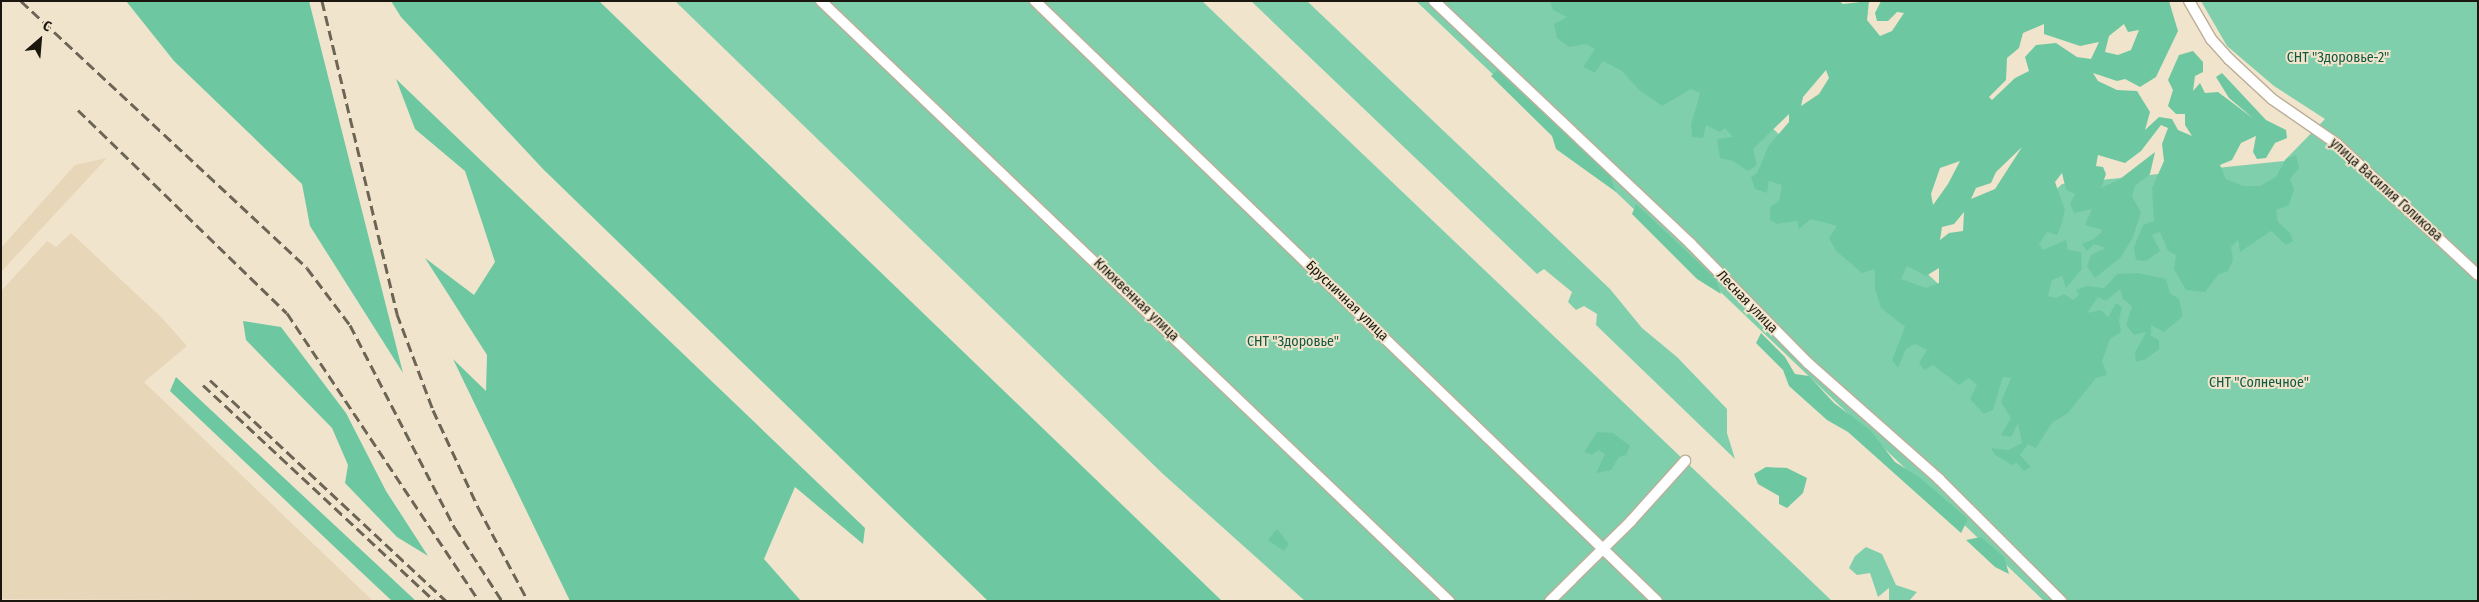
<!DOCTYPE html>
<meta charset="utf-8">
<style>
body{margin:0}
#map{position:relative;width:2479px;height:602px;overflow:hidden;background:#f1e4cc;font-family:"Fira Sans Condensed",sans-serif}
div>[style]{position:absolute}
.built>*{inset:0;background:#e7d6b8}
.green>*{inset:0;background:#80cfac}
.forest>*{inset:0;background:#6dc8a1}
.roads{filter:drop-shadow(1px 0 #bbae98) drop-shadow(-1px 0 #bbae98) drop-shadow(0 1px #bbae98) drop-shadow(0 -1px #bbae98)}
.minor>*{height:10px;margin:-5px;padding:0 5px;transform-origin:5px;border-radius:5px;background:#fff}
.rail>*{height:3px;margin-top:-1.5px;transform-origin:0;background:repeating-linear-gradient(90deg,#6c6556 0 10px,transparent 0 15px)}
span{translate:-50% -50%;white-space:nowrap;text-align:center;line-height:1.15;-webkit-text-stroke:4px #f1e4cc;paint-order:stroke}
.park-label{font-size:14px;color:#10593f}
.street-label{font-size:14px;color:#1b170e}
.frame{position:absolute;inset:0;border:2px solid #1b170e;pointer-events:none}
.north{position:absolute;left:15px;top:15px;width:50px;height:50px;-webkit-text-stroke:4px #f1e4cc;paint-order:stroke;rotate:27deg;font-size:14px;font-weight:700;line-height:20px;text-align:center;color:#1b170e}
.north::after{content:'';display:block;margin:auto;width:18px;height:22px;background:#1b170e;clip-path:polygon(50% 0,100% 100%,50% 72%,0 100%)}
</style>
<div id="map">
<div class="built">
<i style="clip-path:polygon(107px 158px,1px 272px,1px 248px,75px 165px)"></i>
<i style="clip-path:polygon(71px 233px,162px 318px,187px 346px,144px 382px,373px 601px,1px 599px,1px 291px,47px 241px,56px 247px)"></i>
</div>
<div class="green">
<i style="clip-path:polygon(675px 1px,1202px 1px,1832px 601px,1305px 601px,1163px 474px)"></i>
<i style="clip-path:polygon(1251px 1px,1307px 1px,1610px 289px,1642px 328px,1677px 357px,1727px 409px,1727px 433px,1735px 459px,1596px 325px,1597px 314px,1584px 306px,1576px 310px,1568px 302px,1572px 292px,1544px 269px,1537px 274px)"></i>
<i style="clip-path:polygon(1416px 1px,1637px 1px,1948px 293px,2062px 184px,2284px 161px,2325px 119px,2274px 86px,2227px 46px,2201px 1px,2478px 1px,2478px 601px,2044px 601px)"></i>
<i style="clip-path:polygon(1866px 547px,1882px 554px,1896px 585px,1917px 592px,1909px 601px,1889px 601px,1889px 588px,1878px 597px,1870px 573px,1857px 575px,1849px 568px,1855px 556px)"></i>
</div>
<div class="forest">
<i style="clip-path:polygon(126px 1px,309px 1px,403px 373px,310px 226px,302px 184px,174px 61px)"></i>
<i style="clip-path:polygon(391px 1px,599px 1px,1222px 601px,988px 601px,543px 169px,401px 17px)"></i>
<i style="clip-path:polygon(evenodd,1550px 1px,1839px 1px,1843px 4px,1869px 1px,1867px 20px,1880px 36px,1892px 31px,1904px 13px,1897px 12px,1888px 21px,1877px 21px,1875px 13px,1881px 1px,2169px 1px,2178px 31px,2156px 77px,2140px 87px,2125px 79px,2117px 81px,2093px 73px,2098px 81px,2117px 90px,2137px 91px,2150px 112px,2145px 130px,2159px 117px,2172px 119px,2178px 130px,2192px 136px,2185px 125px,2185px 114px,2176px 114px,2168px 106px,2173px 90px,2168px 80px,2179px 55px,2193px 51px,2203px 62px,2203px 72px,2195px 76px,2193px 91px,2200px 83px,2205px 93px,2218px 92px,2254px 119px,2229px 98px,2216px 77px,2222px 73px,2266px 120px,2286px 130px,2287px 138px,2275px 143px,2266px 158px,2257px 159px,2253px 152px,2256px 136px,2241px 143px,2232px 160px,2220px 165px,2226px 179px,2243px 186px,2260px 186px,2276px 177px,2286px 159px,2296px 155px,2299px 168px,2290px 179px,2294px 189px,2289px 205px,2276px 210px,2278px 222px,2290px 233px,2293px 241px,2286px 245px,2271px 231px,2240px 252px,2238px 240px,2231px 247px,2233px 260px,2228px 271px,2218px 275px,2205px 292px,2186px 290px,2174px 269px,2176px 255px,2168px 251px,2160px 232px,2152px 235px,2160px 251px,2146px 261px,2136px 260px,2134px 247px,2143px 225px,2154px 221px,2152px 188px,2164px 161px,2162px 144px,2168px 128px,2161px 125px,2141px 151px,2125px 163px,2098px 155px,2096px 166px,2103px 167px,2106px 174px,2101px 188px,2120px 179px,2155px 152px,2150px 174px,2135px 186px,2132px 196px,2141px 213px,2132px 239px,2121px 257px,2095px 278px,2087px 266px,2091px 255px,2106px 248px,2094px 244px,2087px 251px,2082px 244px,2094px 239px,2103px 230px,2085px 225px,2092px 209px,2074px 213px,2070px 204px,2075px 194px,2066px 190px,2062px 173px,2055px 182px,2065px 210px,2061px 226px,2057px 235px,2047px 232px,2039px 244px,2043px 250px,2066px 240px,2068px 250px,2081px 252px,2082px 269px,2066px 288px,2062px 276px,2052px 280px,2048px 296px,2056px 298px,2064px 294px,2073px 300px,2079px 295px,2076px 290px,2086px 286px,2104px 288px,2117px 274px,2137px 273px,2166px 279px,2170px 293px,2179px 299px,2183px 316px,2164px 332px,2151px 325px,2151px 336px,2159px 340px,2159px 349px,2146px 359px,2136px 362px,2135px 353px,2146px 332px,2134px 335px,2126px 325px,2132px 306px,2123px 299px,2120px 289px,2106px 301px,2098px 297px,2087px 313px,2101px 310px,2108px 317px,2116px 303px,2122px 307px,2119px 321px,2121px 332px,2110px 339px,2102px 361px,2107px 375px,2096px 378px,2068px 413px,2052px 423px,2036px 448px,2028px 444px,2020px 455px,2031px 467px,2024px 471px,2017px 463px,2012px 465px,1995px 455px,1991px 448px,2008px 450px,2022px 443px,2018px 423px,2011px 437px,2001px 435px,2011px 418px,2001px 402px,2011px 378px,2003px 377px,1993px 410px,1984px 414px,1970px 399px,1977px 385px,1969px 378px,1959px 385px,1933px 365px,1924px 370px,1919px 363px,1927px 350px,1915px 344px,1906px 349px,1898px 368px,1892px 360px,1905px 327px,1881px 308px,1875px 289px,1875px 269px,1862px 273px,1836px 251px,1829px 238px,1837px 226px,1811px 219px,1799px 229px,1797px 221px,1777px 224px,1770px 220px,1770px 207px,1779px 201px,1782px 185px,1769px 181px,1767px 193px,1755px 189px,1751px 177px,1757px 173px,1769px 145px,1789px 122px,1789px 114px,1753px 149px,1757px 165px,1748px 171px,1733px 161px,1720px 158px,1717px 139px,1733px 137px,1725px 128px,1720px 132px,1706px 125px,1703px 138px,1692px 137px,1691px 125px,1700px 93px,1691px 89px,1662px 106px,1639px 90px,1622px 71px,1603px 61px,1595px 73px,1583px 67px,1595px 49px,1586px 44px,1569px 47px,1557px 38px,1554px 24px,1567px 17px,1553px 10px,1550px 1px,2044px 24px,2044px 34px,2080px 46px,2099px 42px,2091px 59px,2077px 57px,2056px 43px,2036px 45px,2025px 57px,2029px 71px,2015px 78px,1992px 100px,1989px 97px,2006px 80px,2007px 58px,2019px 48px,2023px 33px,2044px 24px,1550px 1px,2124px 24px,2128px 32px,2139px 30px,2131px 50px,2118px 55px,2105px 52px,2109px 36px,2124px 24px,1550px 1px,1826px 70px,1829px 78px,1819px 94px,1801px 106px,1803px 97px,1826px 70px,1550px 1px,2022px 147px,1995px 189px,1971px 199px,1976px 188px,1991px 183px,1996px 172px,2022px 147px,1550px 1px,1960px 161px,1948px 184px,1933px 205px,1931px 194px,1940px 168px,1960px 161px,1550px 1px,1964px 212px,1963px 231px,1949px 233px,1940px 240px,1942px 227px,1954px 224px,1964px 212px,1550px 1px,1907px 266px,1926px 276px,1939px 268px,1939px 283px,1926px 288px,1901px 279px,1907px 266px)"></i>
<i style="clip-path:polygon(1497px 70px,1610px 175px,1616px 192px,1556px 149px,1552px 136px,1491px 76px)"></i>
<i style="clip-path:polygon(396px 79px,865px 528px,863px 544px,795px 487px,764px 559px,801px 601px,570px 601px,453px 359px,486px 391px,487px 355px,425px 258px,474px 295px,495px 262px,482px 222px,465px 171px,415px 129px)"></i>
<i style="clip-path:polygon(1636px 204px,1716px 279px,1721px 294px,1697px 279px,1632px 214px)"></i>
<i style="clip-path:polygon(243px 321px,281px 327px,346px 413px,386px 491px,428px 556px,397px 537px,345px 483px,348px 465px,332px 428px,246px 340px)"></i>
<i style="clip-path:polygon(1761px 333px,1785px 357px,1795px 374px,1809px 376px,1834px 403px,1870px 430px,1895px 462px,1919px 477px,1968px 519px,1961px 533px,1848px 432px,1827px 420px,1789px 386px,1783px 370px,1756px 343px)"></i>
<i style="clip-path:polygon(176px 377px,196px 396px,416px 601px,392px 601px,342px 554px,170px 391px)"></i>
<i style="clip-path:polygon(1597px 432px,1613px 433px,1630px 446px,1626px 455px,1619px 457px,1611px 470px,1596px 473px,1605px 454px,1598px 450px,1592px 455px,1584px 452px)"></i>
<i style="clip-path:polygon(1766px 467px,1787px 468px,1807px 478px,1803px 493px,1787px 508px,1779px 504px,1779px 496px,1758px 484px,1754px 474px)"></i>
<i style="clip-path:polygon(1277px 529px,1289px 544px,1284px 551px,1268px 540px)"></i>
<i style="clip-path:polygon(1981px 537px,2004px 557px,2009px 574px,1995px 567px,1966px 540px)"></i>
</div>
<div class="roads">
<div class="minor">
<i style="left:821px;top:1px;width:869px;rotate:43.69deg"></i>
<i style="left:1035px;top:1px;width:864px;rotate:43.97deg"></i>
<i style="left:1434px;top:1px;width:354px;rotate:43.4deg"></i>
<i style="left:1691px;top:244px;width:167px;rotate:45.5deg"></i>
<i style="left:1808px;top:363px;width:175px;rotate:41.5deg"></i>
<i style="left:1939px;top:479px;width:173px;rotate:45deg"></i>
<i style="left:2189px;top:1px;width:44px;rotate:59.9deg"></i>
<i style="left:2211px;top:39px;width:27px;rotate:48deg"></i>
<i style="left:2229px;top:59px;width:59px;rotate:42.9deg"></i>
<i style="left:2272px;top:99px;width:79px;rotate:34.7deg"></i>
<i style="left:2337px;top:144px;width:192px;rotate:42.9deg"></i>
<i style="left:1550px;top:601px;width:114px;rotate:-44.6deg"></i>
<i style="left:1631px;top:521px;width:81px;rotate:-48deg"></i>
</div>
</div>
<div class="rail">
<i style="left:21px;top:1px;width:391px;rotate:43deg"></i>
<i style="left:307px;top:268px;width:71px;rotate:53deg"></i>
<i style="left:350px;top:325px;width:229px;rotate:62.7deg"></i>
<i style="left:455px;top:528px;width:87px;rotate:57.2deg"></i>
<i style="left:322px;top:1px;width:322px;rotate:76.5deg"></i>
<i style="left:397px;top:314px;width:103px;rotate:69.4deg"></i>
<i style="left:433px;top:410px;width:107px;rotate:65.1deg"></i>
<i style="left:478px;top:507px;width:106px;rotate:62deg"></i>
<i style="left:78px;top:110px;width:291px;rotate:44.2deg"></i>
<i style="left:287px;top:313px;width:346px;rotate:56.3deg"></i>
<i style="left:210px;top:380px;width:323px;rotate:43.1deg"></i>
<i style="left:203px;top:385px;width:317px;rotate:43deg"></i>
</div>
<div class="park-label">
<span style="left:2338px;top:58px">СНТ "Здоровье-2"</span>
<span style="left:1293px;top:342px">СНТ "Здоровье"</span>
<span style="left:2259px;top:383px">СНТ "Солнечное"</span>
</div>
<div class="street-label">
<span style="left:2386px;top:190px;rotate:42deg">улица Василия Голикова</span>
<span style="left:1136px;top:300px;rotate:44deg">Клюквенная улица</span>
<span style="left:1347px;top:301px;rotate:44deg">Брусничная улица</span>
<span style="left:1747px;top:302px;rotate:46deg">Лесная улица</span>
</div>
<div class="frame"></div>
<div class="north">С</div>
</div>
